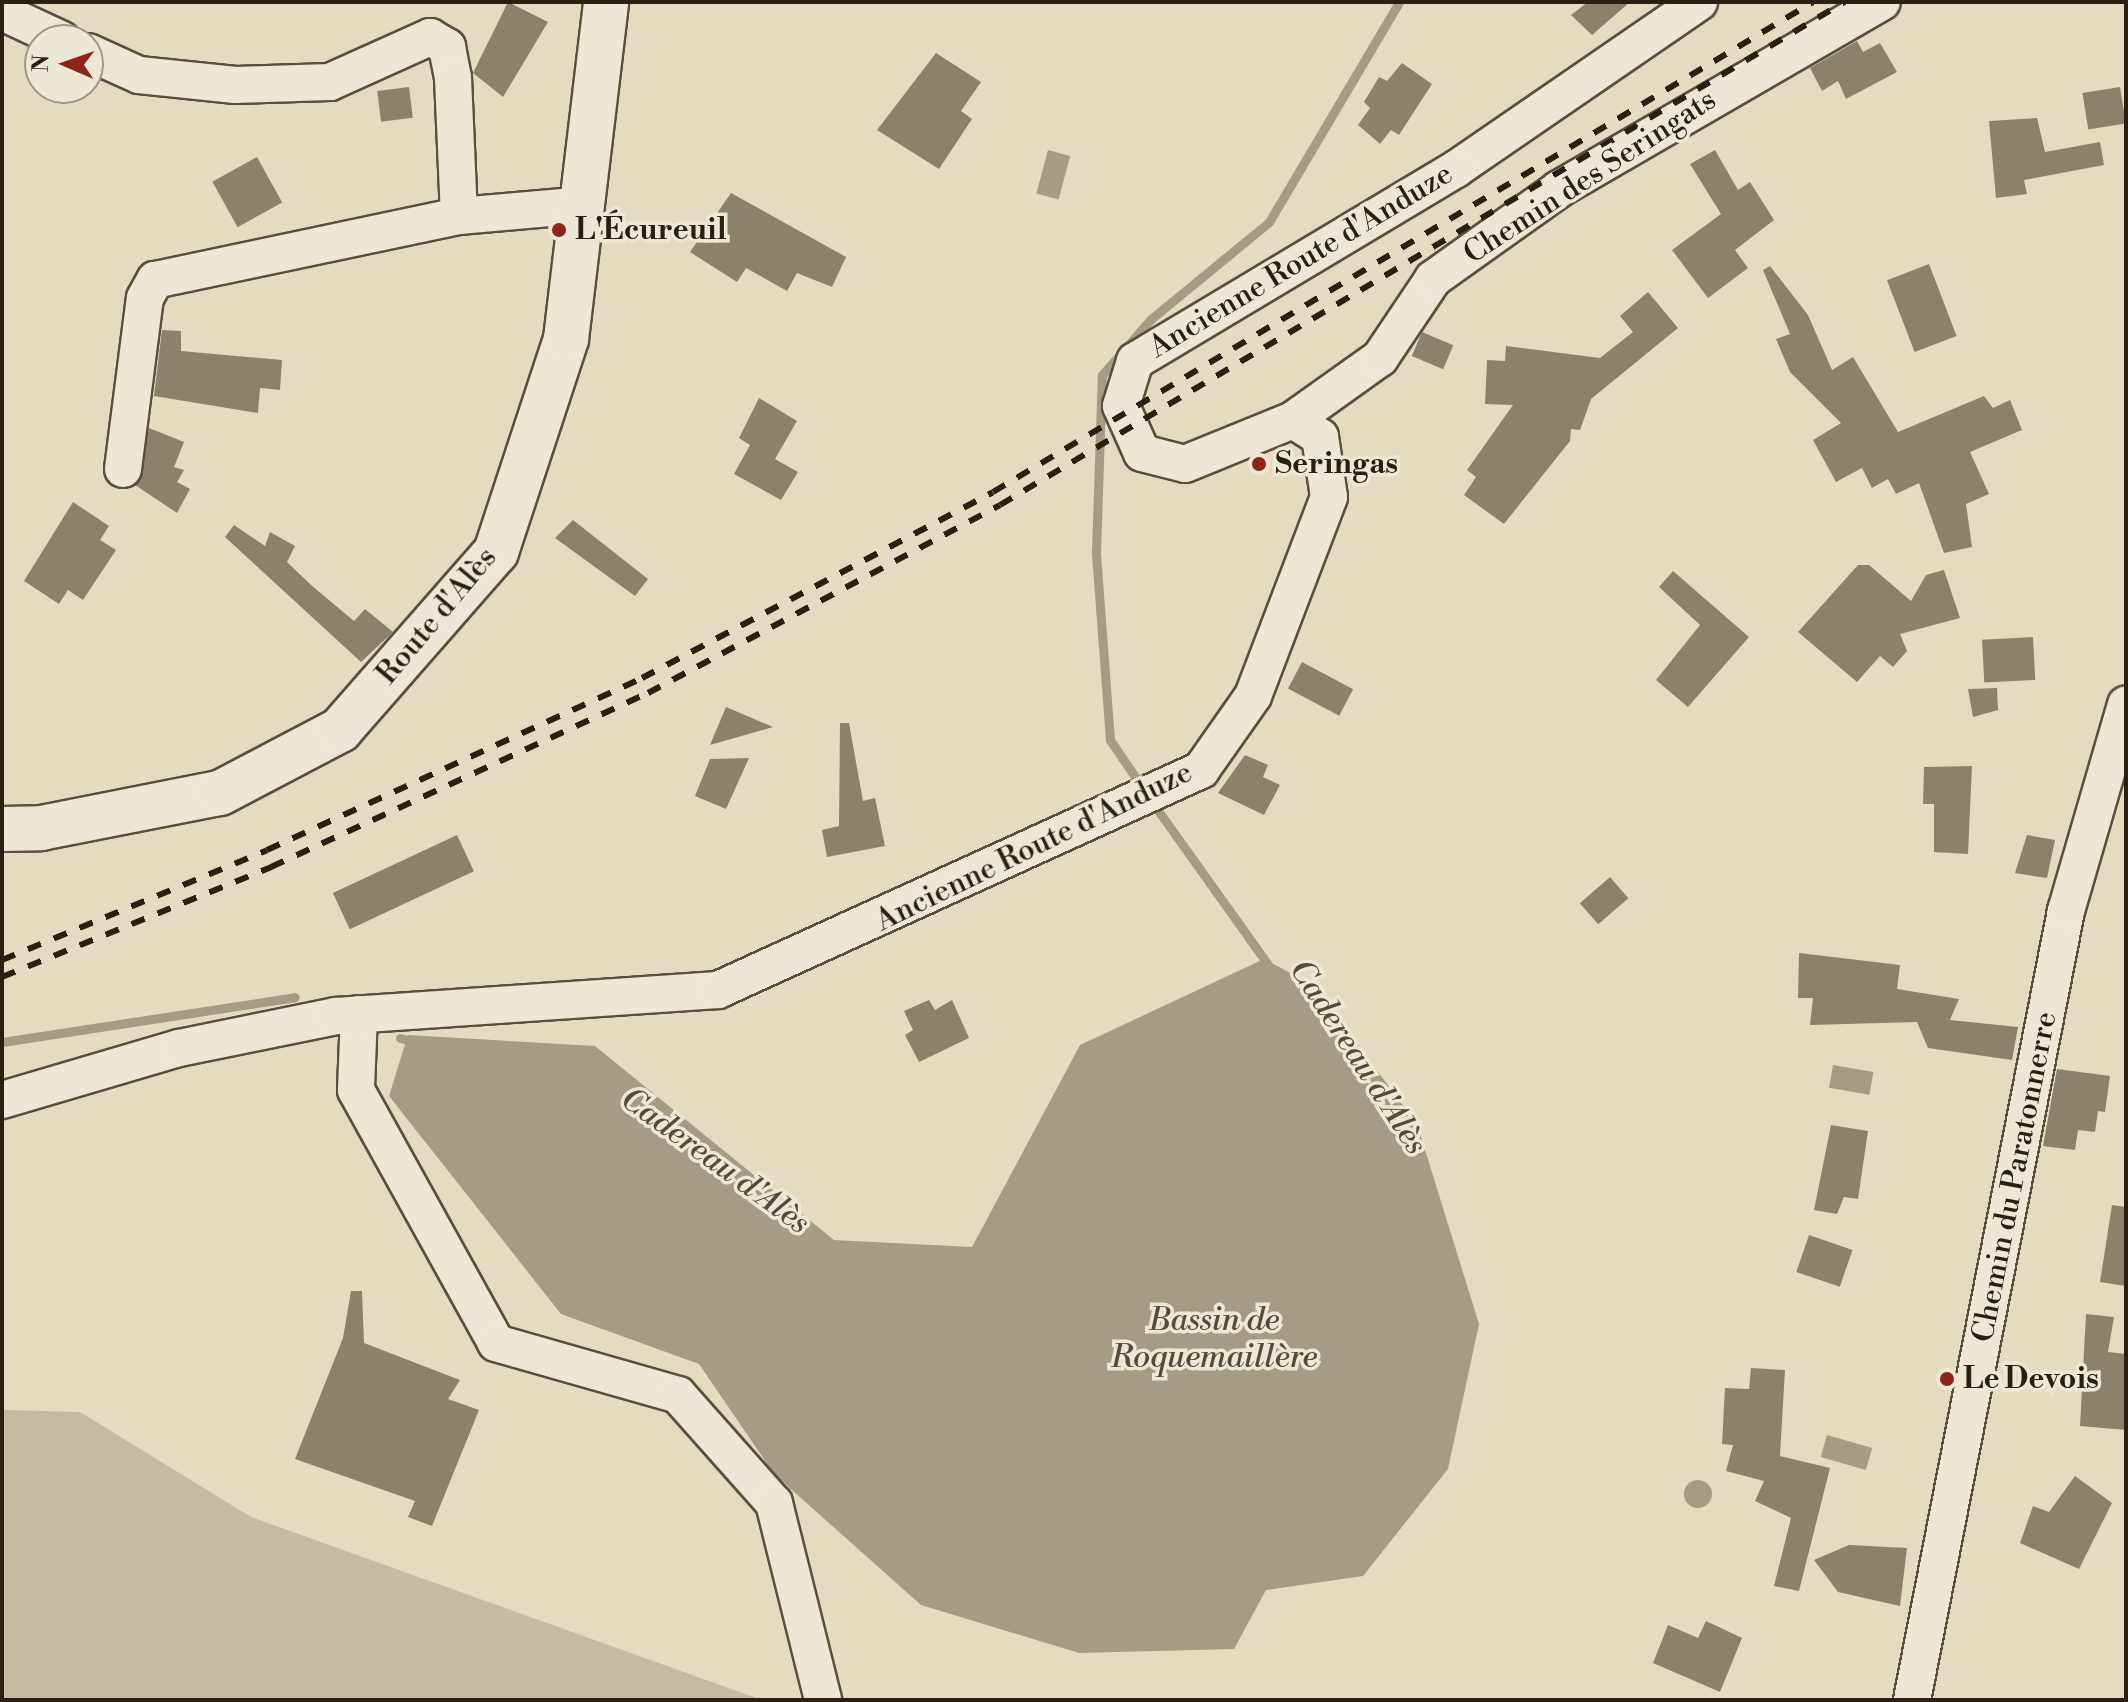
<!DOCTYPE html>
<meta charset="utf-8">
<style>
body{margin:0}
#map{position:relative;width:2128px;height:1702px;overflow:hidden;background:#e4dcc0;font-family:"Libre Bodoni",serif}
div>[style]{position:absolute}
.green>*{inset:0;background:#c4bca2}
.water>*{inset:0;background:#a59c85;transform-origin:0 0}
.round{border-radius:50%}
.stream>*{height:9px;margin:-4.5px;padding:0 4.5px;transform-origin:4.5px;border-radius:4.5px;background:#a59c85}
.building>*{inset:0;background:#8b826c;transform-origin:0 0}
.roads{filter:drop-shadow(2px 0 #584f3e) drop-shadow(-2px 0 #584f3e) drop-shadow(0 2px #584f3e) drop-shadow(0 -2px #584f3e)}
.minor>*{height:36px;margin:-18px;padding:0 18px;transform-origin:18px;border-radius:18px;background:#ede8d6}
.secondary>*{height:44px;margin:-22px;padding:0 22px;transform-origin:22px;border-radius:22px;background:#ede8d6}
.rail>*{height:6px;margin-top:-3px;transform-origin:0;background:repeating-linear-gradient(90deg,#2a2012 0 14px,transparent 0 28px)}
.dots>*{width:22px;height:22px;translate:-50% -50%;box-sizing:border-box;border:4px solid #ede8d6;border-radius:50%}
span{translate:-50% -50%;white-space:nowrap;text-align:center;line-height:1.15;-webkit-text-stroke:7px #ede8d6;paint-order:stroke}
.street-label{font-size:30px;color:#2a2012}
.poi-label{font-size:30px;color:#2a2012;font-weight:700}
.left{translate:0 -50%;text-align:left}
.water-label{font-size:32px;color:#554b3a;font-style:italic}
.frame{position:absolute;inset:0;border:4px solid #2a2012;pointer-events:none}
.north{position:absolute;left:24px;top:24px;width:80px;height:80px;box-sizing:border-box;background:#ede8d6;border:2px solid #9f9888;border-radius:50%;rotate:272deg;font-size:22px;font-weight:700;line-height:32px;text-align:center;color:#2a2012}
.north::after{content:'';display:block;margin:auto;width:28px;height:36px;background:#8f2418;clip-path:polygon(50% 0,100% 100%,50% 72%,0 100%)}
</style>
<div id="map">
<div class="green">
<i style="clip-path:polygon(2px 1410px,80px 1412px,251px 1517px,762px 1700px,2px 1700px)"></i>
</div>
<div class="water">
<i style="left:1048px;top:150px;width:23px;height:45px;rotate:15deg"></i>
<i style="clip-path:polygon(1264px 959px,1313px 985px,1417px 1124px,1479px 1324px,1448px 1469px,1363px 1576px,1266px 1590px,1234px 1649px,1079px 1653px,921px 1605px,774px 1474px,699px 1364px,561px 1314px,389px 1096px,408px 1035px,595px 1046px,834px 1240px,972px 1247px,1080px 1045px)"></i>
<i style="left:1833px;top:1065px;width:41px;height:23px;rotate:10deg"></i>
<i style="left:1827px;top:1435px;width:47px;height:23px;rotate:16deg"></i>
<i class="round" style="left:1684px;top:1480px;width:28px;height:28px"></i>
</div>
<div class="stream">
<i style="left:1142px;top:787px;width:57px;rotate:-124.2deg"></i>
<i style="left:1110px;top:740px;width:189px;rotate:-94.3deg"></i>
<i style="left:1096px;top:552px;width:177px;rotate:-88.1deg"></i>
<i style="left:1102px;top:375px;width:74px;rotate:-48.8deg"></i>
<i style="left:1151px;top:319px;width:153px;rotate:-39.4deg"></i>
<i style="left:1269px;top:222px;width:256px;rotate:-59.4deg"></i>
<i style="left:1152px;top:802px;width:201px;rotate:54.5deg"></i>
<i style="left:400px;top:1038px;width:20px;rotate:15deg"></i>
<i style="left:2px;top:1042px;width:296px;rotate:-8.7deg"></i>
</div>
<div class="building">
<i style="clip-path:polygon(508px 2px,548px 22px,503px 97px,473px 73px)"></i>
<i style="clip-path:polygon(1588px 2px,1630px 2px,1592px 35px,1571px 15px)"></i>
<i style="clip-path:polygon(1857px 41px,1863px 52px,1880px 43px,1897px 72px,1846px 99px,1838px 81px,1822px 91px,1810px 68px)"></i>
<i style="clip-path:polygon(936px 53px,981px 82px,961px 111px,972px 119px,939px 169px,877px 130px)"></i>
<i style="clip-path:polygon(1402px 63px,1432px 84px,1399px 135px,1391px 130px,1380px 144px,1358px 125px,1370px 108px,1364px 102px,1379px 77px,1387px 81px)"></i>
<i style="left:409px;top:87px;width:31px;height:32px;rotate:83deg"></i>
<i style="left:2120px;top:87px;width:37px;height:38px;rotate:81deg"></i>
<i style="clip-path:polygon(2037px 118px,2045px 152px,2100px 142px,2104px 165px,2024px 180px,2027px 194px,1996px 198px,1989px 121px)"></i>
<i style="clip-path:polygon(1715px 150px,1738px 190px,1750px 182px,1774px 220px,1735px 250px,1748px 268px,1708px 298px,1672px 250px,1721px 214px,1690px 164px)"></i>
<i style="left:257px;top:157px;width:52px;height:51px;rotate:61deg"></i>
<i style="clip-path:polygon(731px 193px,846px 257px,832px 287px,797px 273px,787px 291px,746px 268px,737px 282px,690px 252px)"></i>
<i style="left:1929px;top:264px;width:77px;height:45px;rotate:69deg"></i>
<i style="clip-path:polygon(1770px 266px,1808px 315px,1832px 370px,1853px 357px,1898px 432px,1984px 396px,1993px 408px,2010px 400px,2022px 430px,1970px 452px,1989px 494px,1966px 504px,1972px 547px,1944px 553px,1919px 483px,1896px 494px,1888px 479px,1872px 488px,1862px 468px,1836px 482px,1813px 440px,1841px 423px,1790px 372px,1776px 339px,1790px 334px,1763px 270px)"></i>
<i style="clip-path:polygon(1648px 292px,1678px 328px,1591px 399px,1580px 430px,1571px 429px,1570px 441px,1504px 524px,1464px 495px,1476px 477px,1467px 470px,1513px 405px,1485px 404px,1487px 360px,1505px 361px,1506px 346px,1600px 358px,1633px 332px,1620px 316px)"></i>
<i style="clip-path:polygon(162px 330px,181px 331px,181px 351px,282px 360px,280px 390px,260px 388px,258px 413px,154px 396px)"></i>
<i style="left:1422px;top:332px;width:34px;height:26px;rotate:23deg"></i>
<i style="clip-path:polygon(759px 398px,797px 421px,775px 459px,798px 472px,781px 500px,734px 474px,750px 445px,739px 438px)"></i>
<i style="clip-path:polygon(149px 428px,184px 442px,174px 467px,184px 470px,177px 482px,190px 489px,177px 513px,135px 485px)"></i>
<i style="clip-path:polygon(73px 502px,109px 526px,100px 540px,116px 550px,83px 600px,68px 590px,59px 604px,24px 581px)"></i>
<i style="clip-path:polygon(573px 520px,648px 579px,635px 596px,555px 538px)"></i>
<i style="clip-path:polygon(234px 525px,265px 546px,270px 532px,295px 546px,287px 562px,311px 585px,354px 621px,365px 609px,393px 632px,361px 662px,225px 537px)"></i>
<i style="clip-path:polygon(1858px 565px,1869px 565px,1911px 601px,1926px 575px,1944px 570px,1960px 618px,1900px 634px,1907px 651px,1893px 667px,1880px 656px,1857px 682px,1798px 632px)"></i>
<i style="clip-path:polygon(1673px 571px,1749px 637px,1688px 707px,1656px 680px,1700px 625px,1659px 587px)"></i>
<i style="left:2033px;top:637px;width:43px;height:51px;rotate:87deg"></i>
<i style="left:1302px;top:662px;width:58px;height:30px;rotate:28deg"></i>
<i style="clip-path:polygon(1997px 688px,1998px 710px,1973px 717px,1968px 689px)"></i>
<i style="clip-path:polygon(726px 707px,773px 727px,710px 745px)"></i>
<i style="clip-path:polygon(840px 723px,849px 723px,863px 801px,875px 798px,885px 846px,827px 857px,822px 830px,839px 826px)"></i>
<i style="clip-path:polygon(1245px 755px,1268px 765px,1263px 777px,1280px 785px,1264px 815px,1218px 793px)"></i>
<i style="clip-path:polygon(749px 758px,726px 809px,695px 796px,710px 759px)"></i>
<i style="clip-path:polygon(1972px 766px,1968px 854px,1934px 852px,1934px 804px,1923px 804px,1924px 767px)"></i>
<i style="left:457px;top:835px;width:40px;height:137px;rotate:65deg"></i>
<i style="clip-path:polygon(2027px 835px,2055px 840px,2047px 878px,2015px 873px)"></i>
<i style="left:1610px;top:877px;width:28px;height:40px;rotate:49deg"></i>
<i style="clip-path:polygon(1799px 953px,1900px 965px,1897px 989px,1959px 999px,1950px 1020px,2018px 1027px,2012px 1060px,1928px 1048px,1917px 1022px,1810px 1025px,1813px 998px,1798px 998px)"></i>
<i style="clip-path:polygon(929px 1000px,935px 1010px,952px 1000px,969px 1038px,919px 1062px,905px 1035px,913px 1030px,904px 1011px)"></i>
<i style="clip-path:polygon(2057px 1069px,2110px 1076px,2105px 1112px,2098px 1111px,2095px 1132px,2078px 1130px,2075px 1150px,2043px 1146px)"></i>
<i style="clip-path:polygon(1831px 1125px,1868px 1131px,1858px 1199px,1844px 1197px,1837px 1214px,1814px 1210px)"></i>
<i style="clip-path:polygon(2112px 1205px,2126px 1207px,2126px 1286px,2100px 1282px)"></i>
<i style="left:1809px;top:1235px;width:46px;height:39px;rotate:19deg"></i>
<i style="clip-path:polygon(351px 1291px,362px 1291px,364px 1343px,460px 1380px,448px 1399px,479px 1410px,432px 1526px,408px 1517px,415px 1501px,295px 1459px,343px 1338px)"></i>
<i style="clip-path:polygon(2086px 1314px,2114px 1317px,2108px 1352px,2126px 1354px,2126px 1430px,2080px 1426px)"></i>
<i style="clip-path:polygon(1751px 1368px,1785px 1370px,1780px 1456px,1830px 1468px,1799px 1591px,1774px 1586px,1791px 1518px,1755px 1501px,1764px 1481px,1726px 1471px,1733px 1445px,1722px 1444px,1725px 1388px,1749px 1389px)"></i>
<i style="clip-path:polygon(2075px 1476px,2112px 1503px,2079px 1569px,2020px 1543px,2033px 1506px,2049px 1512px)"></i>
<i style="clip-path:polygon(1849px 1545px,1907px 1548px,1900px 1606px,1838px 1592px,1814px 1560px)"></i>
<i style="clip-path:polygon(1706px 1621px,1742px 1638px,1720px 1692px,1653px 1663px,1668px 1625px,1698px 1638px)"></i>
</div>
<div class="roads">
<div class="minor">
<i style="left:1699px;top:2px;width:295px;rotate:145.5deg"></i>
<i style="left:1456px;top:169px;width:374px;rotate:149.1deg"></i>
<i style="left:1135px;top:361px;width:47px;rotate:107.3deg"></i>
<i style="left:1121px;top:406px;width:51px;rotate:65.9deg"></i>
<i style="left:1142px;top:453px;width:44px;rotate:14.3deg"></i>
<i style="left:1185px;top:464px;width:117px;rotate:-22.2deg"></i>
<i style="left:1293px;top:420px;width:107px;rotate:-35.5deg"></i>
<i style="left:1380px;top:358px;width:95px;rotate:-56.1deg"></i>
<i style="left:1433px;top:279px;width:155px;rotate:-35.5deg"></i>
<i style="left:1559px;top:189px;width:373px;rotate:-30.1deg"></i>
<i style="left:2px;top:12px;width:66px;rotate:25deg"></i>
<i style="left:88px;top:52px;width:56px;rotate:24.3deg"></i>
<i style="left:139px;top:75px;width:97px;rotate:5.9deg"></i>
<i style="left:235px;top:85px;width:95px;rotate:-1.8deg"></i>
<i style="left:330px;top:82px;width:110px;rotate:-24.2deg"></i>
<i style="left:430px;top:37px;width:20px;rotate:30deg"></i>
<i style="left:447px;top:47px;width:32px;rotate:79deg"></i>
<i style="left:453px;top:78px;width:138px;rotate:87.5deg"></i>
<i style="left:123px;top:469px;width:172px;rotate:-82.7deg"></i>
<i style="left:145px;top:298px;width:21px;rotate:-61deg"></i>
<i style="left:155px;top:280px;width:311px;rotate:-11.9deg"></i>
<i style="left:459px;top:216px;width:125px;rotate:-5deg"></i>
<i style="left:359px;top:1014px;width:76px;rotate:92.3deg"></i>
<i style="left:356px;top:1090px;width:289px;rotate:61deg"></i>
<i style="left:496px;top:1343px;width:189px;rotate:15.9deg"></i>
<i style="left:678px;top:1395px;width:144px;rotate:48.4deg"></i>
<i style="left:774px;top:1503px;width:203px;rotate:76deg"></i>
<i style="left:2px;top:1100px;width:184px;rotate:-16.4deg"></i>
<i style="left:179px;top:1048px;width:160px;rotate:-11.5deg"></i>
<i style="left:336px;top:1016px;width:383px;rotate:-3.9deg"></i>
<i style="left:718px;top:990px;width:531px;rotate:-24.49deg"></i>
<i style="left:1201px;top:770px;width:90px;rotate:-54.9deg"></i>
<i style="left:1253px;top:696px;width:213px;rotate:-69.1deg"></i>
<i style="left:1329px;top:497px;width:61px;rotate:-98.5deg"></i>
<i style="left:1320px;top:437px;width:32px;rotate:-148deg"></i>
<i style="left:1912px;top:1700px;width:804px;rotate:-78.96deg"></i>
<i style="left:2066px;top:911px;width:215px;rotate:-73.8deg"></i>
</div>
<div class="secondary">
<i style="left:2px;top:829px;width:39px;rotate:-1deg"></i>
<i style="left:41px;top:828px;width:182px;rotate:-11.1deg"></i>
<i style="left:220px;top:793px;width:136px;rotate:-27.7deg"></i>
<i style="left:340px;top:730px;width:237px;rotate:-48.8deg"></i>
<i style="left:496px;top:552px;width:224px;rotate:-71.8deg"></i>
<i style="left:566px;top:339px;width:339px;rotate:-83.2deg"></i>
</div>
</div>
<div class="rail">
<i style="left:2px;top:960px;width:287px;rotate:-22.5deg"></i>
<i style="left:267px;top:850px;width:413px;rotate:-24.6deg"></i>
<i style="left:642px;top:678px;width:397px;rotate:-27.9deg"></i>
<i style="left:993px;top:492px;width:955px;rotate:-30.86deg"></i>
<i style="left:2px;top:977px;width:291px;rotate:-22.2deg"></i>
<i style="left:271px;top:867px;width:415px;rotate:-24.8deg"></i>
<i style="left:648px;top:693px;width:399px;rotate:-28.1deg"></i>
<i style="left:1000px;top:505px;width:983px;rotate:-30.79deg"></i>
</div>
<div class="dots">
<i style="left:559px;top:230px;background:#8f2418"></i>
<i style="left:1259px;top:464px;background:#8f2418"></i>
<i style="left:1947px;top:1379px;background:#8f2418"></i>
</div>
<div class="street-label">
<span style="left:1590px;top:177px;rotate:-33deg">Chemin des Seringats</span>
<span style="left:1301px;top:261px;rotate:-31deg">Ancienne Route d'Anduze</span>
<span style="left:437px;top:616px;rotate:-50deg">Route d'Alès</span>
<span style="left:1034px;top:847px;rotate:-26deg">Ancienne Route d'Anduze</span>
<span style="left:2015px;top:1177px;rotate:-79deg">Chemin du Paratonnerre</span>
</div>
<div class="poi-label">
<span class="left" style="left:575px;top:230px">L'Écureuil</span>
<span class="left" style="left:1275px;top:464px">Seringas</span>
<span class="left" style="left:1963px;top:1379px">Le Devois</span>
</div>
<div class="water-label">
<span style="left:1358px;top:1057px;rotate:57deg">Cadereau d'Alès</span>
<span style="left:715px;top:1161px;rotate:36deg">Cadereau d'Alès</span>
<span style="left:1214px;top:1339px">Bassin de<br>Roquemaillère</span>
</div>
<div class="frame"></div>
<div class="north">N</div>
</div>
